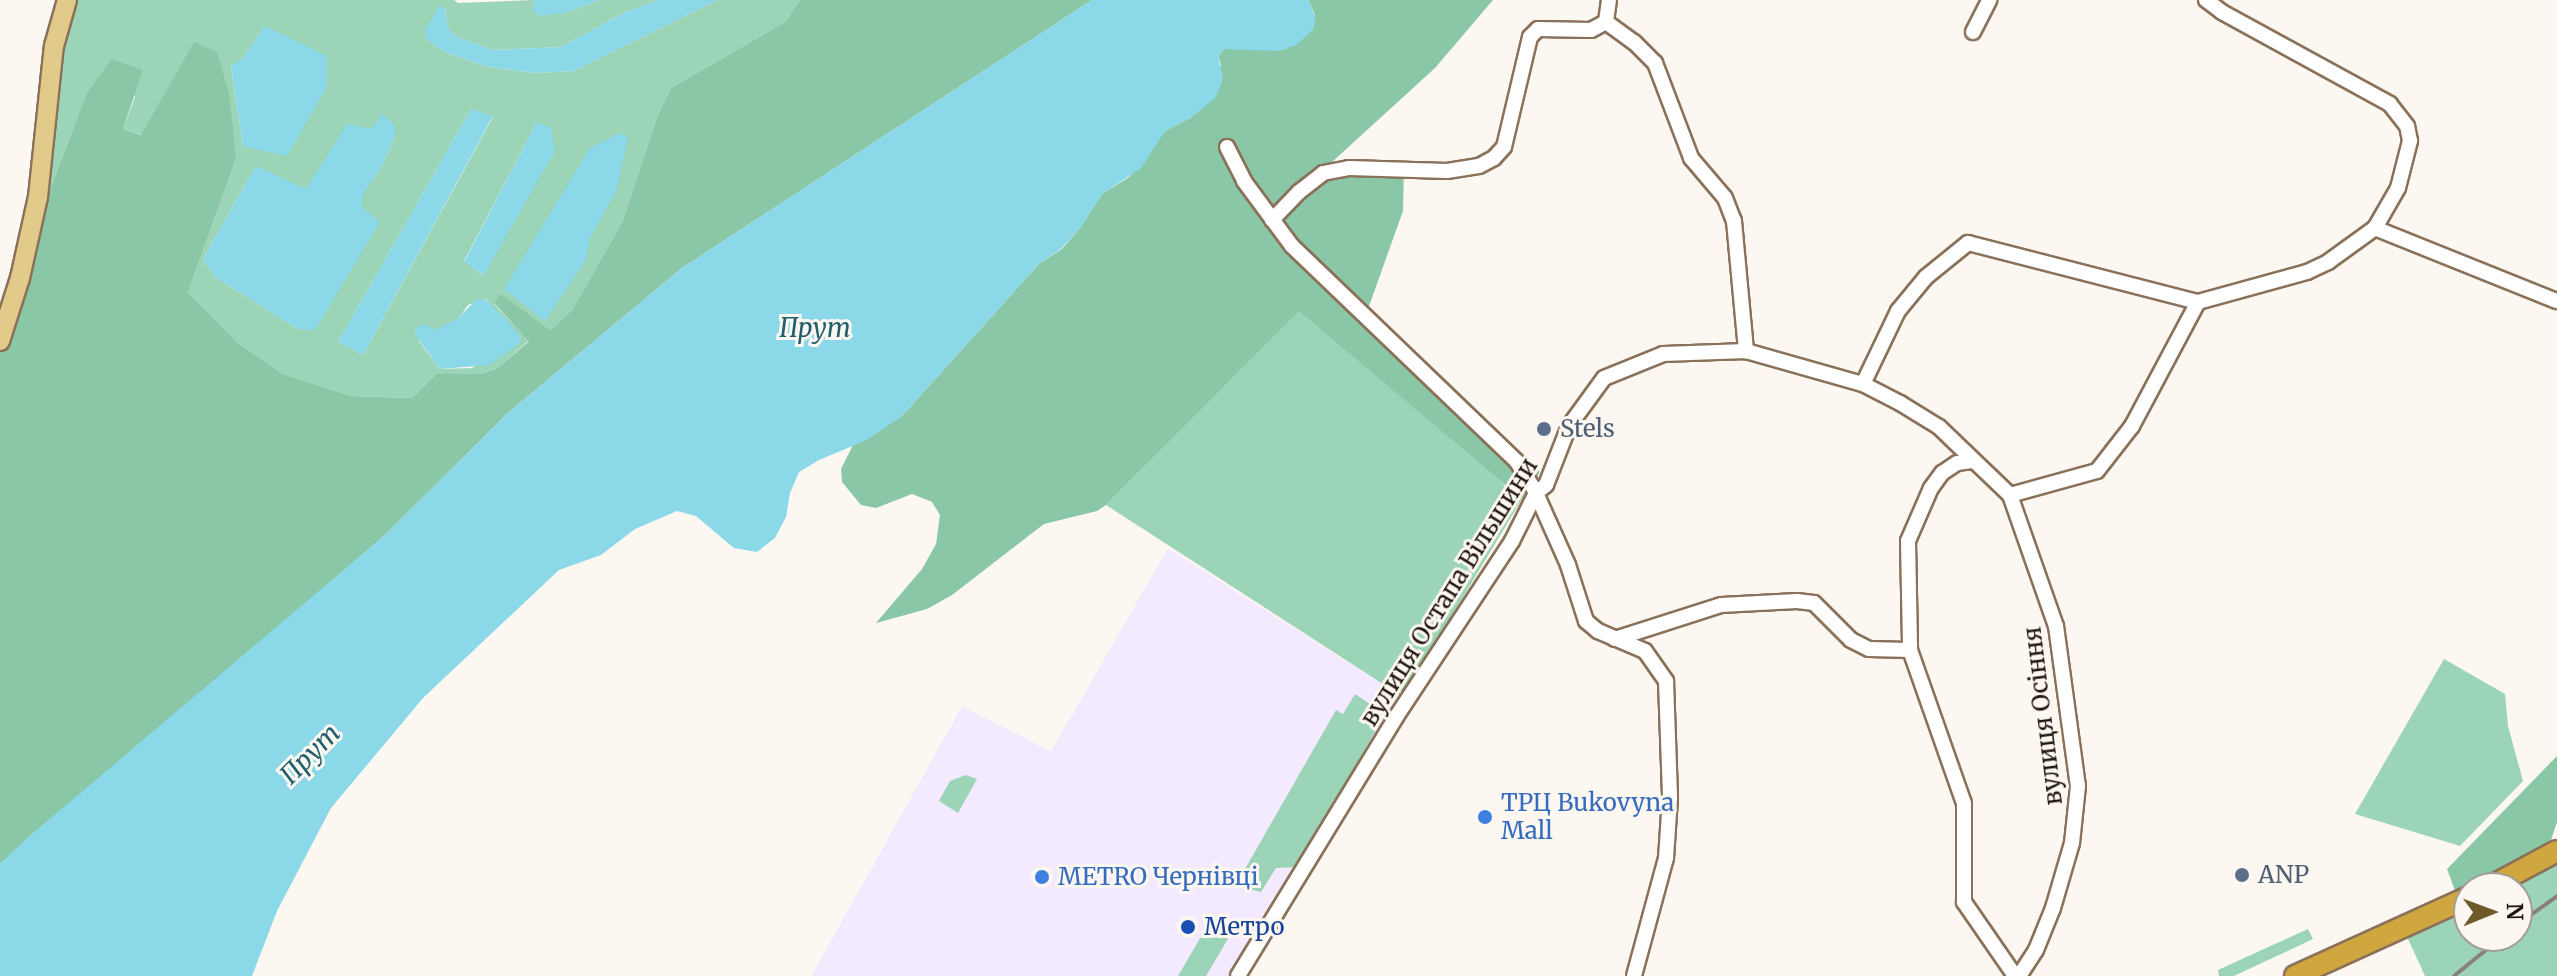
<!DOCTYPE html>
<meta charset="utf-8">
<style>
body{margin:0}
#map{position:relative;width:2557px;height:976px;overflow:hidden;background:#fdf7f2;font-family:Merriweather,serif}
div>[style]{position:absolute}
.commercial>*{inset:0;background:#f4eaff}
.green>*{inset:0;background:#9cd4b7}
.forest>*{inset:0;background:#89c7a7}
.water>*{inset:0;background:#8bd8e9}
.roads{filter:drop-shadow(2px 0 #8a7159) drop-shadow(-2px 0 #8a7159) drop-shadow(0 2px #8a7159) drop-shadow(0 -2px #8a7159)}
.minor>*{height:14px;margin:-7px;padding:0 7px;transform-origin:7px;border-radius:7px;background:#fff}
.major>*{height:18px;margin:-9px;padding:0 9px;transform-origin:9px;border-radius:9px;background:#e2ca8b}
.highway>*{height:20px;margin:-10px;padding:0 10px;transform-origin:10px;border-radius:10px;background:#cfa73e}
.rail>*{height:4px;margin:-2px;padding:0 2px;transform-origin:2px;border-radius:2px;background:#888079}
.dots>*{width:22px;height:22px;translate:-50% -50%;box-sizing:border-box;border:4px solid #fdf7f2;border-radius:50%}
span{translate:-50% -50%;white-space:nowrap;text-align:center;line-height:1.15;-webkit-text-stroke:6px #fdf7f2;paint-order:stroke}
.service-label{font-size:24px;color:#4e5e75}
.left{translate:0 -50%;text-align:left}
.street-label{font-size:24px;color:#1f150c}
.shop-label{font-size:24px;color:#366cbe}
.transit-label{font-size:24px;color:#164399}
.water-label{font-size:26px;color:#205f6c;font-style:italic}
.north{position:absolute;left:2453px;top:872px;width:80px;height:80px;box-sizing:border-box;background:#fdf7f2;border:2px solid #a49d96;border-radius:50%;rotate:89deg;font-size:22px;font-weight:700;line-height:32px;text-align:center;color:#1f150c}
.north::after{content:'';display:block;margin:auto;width:28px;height:36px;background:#6e5a28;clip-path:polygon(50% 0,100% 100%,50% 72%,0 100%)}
</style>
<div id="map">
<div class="commercial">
<i style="clip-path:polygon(1168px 548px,1403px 697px,1236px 976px,811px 976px,962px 706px,1051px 751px)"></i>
</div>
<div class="green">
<i style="clip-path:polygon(evenodd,60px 0,454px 0,458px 3px,535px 0,532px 9px,565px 13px,599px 0,659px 0,628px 11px,560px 47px,493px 50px,454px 36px,447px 26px,445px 8px,426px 39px,445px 52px,488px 67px,537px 73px,574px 71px,717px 0,800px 0,785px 22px,671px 88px,657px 117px,622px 223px,572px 310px,551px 332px,501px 295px,494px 304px,529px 340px,498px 368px,480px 374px,436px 374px,412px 398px,351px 396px,283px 374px,238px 343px,188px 292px,236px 159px,194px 43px,142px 135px,123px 129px,135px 97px,111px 59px,87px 92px,51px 187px,37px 186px,40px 68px,60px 0,265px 26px,243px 146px,231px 66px,243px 58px,265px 26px,60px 0,471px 109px,493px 117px,363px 355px,338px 342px,471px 109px,60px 0,537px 122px,483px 275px,464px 261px,537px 122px,60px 0,371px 129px,395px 136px,381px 168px,362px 195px,362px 207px,298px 329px,215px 277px,203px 259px,256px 166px,306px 190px,371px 129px,60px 0,485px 299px,521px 338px,472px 368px,440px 369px,419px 341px,458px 319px,468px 305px,485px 299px)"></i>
<i style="clip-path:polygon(1299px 310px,1522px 499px,1403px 697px,1106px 505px)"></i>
<i style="clip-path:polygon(2444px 659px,2505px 694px,2508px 726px,2523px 781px,2460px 846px,2355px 814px)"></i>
<i style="clip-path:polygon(1355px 694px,1385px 714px,1298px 867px,1276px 868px,1261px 892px,1253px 890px,1241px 876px,1336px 710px,1343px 714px)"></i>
<i style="clip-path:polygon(966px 775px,977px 779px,958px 813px,939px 801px,950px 781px)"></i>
<i style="clip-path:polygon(2557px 843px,2557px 976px,2425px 976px,2402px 926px,2469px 893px,2469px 936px,2517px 936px,2517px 888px,2479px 888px)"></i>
<i style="clip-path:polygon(1209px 923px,1228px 925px,1232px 932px,1206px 976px,1178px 976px)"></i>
<i style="clip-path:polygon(2308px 929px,2313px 939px,2234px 976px,2219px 976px,2218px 970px)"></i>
</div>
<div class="forest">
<i style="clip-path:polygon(800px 0,1092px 0,682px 268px,509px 412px,385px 535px,0 864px,0 311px,37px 186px,51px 187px,87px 92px,111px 59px,143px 70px,123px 129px,141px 135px,194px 42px,217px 52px,229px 93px,236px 159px,188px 292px,238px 343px,283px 374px,351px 396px,412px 398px,436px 374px,480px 374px,498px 368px,529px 341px,494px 303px,501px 294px,551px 331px,572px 310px,622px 223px,657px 117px,671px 88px,785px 22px)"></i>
<i style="clip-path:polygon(1308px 0,1493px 0,1435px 68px,1332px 162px,1404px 165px,1403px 211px,1368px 309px,1405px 348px,1540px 472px,1522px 499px,1299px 311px,1106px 505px,1097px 511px,1044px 524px,952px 595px,927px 609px,876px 623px,922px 569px,936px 544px,940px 515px,932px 502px,912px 494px,876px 508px,861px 505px,842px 482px,841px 469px,853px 445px,901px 417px,1040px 263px,1062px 249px,1080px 228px,1102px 194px,1129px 177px,1165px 131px,1192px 117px,1221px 65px,1218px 56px,1224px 49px,1315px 15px)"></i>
<i style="clip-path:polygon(2557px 756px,2557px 822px,2547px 852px,2479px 888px,2469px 888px,2458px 899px,2447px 869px)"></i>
</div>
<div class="water">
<i style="clip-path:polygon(535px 0,599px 0,565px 13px,538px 16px,532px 9px)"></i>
<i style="clip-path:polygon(659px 0,717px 0,574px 71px,537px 73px,488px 67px,445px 52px,426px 39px,425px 31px,439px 6px,445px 8px,447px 26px,454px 36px,493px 50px,560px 47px,628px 11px)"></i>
<i style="clip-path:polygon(1092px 0,1308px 0,1315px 16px,1314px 29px,1296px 45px,1280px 51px,1224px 49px,1218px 56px,1223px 80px,1215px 98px,1192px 117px,1165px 131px,1141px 168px,1102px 194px,1080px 228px,1061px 249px,1040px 263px,901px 417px,867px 440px,819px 460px,799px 472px,790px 493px,786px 517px,775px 538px,757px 552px,734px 548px,696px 516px,677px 511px,635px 529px,601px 555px,559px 570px,423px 698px,331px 808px,277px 911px,252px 976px,0 976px,0 864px,26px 839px,385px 535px,509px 412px,682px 268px)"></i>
<i style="clip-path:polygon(265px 26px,327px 56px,327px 87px,287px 156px,243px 146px,231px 65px,243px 58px)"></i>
<i style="clip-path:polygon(471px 109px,493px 116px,363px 355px,338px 342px)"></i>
<i style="clip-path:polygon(382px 114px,395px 125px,395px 136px,381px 168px,362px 196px,362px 207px,380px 222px,315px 330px,298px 329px,215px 277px,203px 259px,256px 166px,306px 189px,347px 124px,371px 129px)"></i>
<i style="clip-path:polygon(537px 122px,551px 128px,555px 151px,484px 275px,464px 262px)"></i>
<i style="clip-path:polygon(619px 133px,628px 138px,617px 189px,590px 238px,586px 260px,545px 321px,504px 289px,590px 148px)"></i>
<i style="clip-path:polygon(477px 299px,484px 299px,506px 319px,521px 338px,519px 344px,489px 365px,440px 369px,414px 333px,418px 326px,426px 324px,435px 330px,457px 319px)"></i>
</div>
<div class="roads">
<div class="minor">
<i style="left:1609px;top:0;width:22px;rotate:98deg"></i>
<i style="left:1606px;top:22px;width:34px;rotate:36deg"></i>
<i style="left:1634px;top:42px;width:30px;rotate:45deg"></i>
<i style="left:1655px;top:63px;width:102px;rotate:69.2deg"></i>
<i style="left:1691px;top:158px;width:52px;rotate:49.6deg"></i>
<i style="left:1725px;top:198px;width:25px;rotate:69deg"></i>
<i style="left:1734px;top:221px;width:131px;rotate:84.7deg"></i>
<i style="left:1973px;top:32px;width:36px;rotate:-63deg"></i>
<i style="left:1227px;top:147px;width:38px;rotate:63deg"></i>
<i style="left:1244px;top:181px;width:81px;rotate:53.6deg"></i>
<i style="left:1292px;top:246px;width:312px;rotate:43.8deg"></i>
<i style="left:1517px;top:462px;width:36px;rotate:58deg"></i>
<i style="left:1536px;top:493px;width:79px;rotate:66deg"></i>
<i style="left:1568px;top:565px;width:59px;rotate:72.2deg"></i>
<i style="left:1586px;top:621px;width:16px;rotate:40deg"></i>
<i style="left:1598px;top:631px;width:51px;rotate:23.1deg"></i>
<i style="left:1645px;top:651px;width:37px;rotate:55deg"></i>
<i style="left:1666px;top:681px;width:117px;rotate:88deg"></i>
<i style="left:1670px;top:798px;width:60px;rotate:93.8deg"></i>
<i style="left:1666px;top:858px;width:122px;rotate:105.2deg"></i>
<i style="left:1272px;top:220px;width:39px;rotate:-46deg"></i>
<i style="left:1299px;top:192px;width:31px;rotate:-38deg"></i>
<i style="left:1323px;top:173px;width:26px;rotate:-11deg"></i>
<i style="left:1349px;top:168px;width:98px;rotate:1.8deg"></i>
<i style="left:1447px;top:171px;width:32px;rotate:-9deg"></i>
<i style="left:1479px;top:166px;width:17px;rotate:-28deg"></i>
<i style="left:1494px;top:158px;width:15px;rotate:-48deg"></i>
<i style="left:1504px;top:147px;width:113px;rotate:-76.7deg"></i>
<i style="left:1530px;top:37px;width:11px;rotate:-45deg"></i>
<i style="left:1538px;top:29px;width:53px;rotate:1.1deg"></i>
<i style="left:1591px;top:30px;width:17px;rotate:-28deg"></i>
<i style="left:2375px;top:228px;width:196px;rotate:21.9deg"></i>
<i style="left:1863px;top:384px;width:81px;rotate:-64.4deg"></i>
<i style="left:1898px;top:311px;width:44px;rotate:-50.5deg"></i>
<i style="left:1926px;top:277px;width:54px;rotate:-39deg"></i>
<i style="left:1968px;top:243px;width:237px;rotate:14.4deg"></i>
<i style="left:1972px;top:461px;width:15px;rotate:172deg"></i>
<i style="left:1957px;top:463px;width:18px;rotate:146deg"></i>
<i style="left:1942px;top:473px;width:19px;rotate:126deg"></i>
<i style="left:1931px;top:488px;width:58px;rotate:113.5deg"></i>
<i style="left:1908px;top:541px;width:109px;rotate:88.9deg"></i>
<i style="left:1910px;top:650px;width:162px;rotate:70.6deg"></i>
<i style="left:1964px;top:803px;width:99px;rotate:90deg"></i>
<i style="left:1964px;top:902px;width:90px;rotate:55.4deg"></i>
<i style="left:2010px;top:495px;width:90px;rotate:-15.4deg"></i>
<i style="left:2097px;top:471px;width:57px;rotate:-52.1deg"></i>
<i style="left:2132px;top:426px;width:140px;rotate:-62deg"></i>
<i style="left:2198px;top:302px;width:113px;rotate:-15.4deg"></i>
<i style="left:2307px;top:272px;width:23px;rotate:-25deg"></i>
<i style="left:2328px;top:262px;width:58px;rotate:-35.9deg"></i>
<i style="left:2375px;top:228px;width:46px;rotate:-60.1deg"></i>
<i style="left:2398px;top:188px;width:49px;rotate:-75.7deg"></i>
<i style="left:2410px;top:141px;width:15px;rotate:-101deg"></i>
<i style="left:2407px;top:126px;width:28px;rotate:-128deg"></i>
<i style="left:2390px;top:104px;width:192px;rotate:-151.3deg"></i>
<i style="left:2222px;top:12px;width:20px;rotate:-143deg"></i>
<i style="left:1615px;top:639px;width:111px;rotate:-17.8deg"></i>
<i style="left:1721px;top:605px;width:76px;rotate:-3deg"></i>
<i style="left:1797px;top:601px;width:17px;rotate:7deg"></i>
<i style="left:1814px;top:603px;width:52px;rotate:45deg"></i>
<i style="left:1851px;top:640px;width:20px;rotate:27deg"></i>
<i style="left:1869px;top:649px;width:41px;rotate:1.4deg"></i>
<i style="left:1238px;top:976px;width:303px;rotate:-58.6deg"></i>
<i style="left:1396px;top:717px;width:211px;rotate:-56.6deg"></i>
<i style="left:1512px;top:541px;width:54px;rotate:-63.4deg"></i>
<i style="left:1536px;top:493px;width:13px;rotate:-39deg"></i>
<i style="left:1546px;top:485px;width:63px;rotate:-68.7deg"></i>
<i style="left:1569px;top:426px;width:59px;rotate:-53.9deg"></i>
<i style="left:1604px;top:378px;width:64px;rotate:-22.1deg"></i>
<i style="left:1663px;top:354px;width:83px;rotate:-2.1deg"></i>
<i style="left:1746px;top:351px;width:122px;rotate:15.8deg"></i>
<i style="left:1863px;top:384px;width:42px;rotate:27.2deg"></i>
<i style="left:1900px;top:403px;width:46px;rotate:31.6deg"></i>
<i style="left:1939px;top:427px;width:98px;rotate:43.8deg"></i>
<i style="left:2010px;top:495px;width:139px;rotate:70.7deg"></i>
<i style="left:2056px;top:626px;width:162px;rotate:82.2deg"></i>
<i style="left:2078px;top:786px;width:57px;rotate:96deg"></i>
<i style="left:2072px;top:843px;width:68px;rotate:106.3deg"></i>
<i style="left:2053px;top:908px;width:45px;rotate:112deg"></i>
<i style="left:2036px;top:950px;width:31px;rotate:123deg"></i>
</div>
<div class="major">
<i style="left:0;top:341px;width:66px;rotate:-72.4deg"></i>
<i style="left:20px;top:278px;width:83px;rotate:-77.5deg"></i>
<i style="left:38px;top:197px;width:152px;rotate:-84deg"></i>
<i style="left:54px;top:46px;width:48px;rotate:-74.2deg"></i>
</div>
<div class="highway">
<i style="left:2488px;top:888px;width:78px;rotate:-28.2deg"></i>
<i style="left:2295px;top:976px;width:191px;rotate:-24.4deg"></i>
</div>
</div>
<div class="rail">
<i style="left:2517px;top:925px;width:49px;rotate:-35.9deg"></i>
<i style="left:2454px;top:976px;width:63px;rotate:-39.2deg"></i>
</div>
<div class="dots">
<i style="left:1544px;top:429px;background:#5c6f8a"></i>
<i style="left:1485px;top:817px;background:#3f7fe0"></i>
<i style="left:2242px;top:875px;background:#5c6f8a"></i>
<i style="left:1042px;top:877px;background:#3f7fe0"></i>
<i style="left:1188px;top:927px;background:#1a4fb4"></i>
</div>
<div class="service-label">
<span class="left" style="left:1560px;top:429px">Stels</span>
<span class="left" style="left:2258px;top:875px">ANP</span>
</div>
<div class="street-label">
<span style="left:1449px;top:592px;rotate:-58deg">вулиця Остапа Вільшини</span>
<span style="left:2043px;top:716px;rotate:-97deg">вулиця Осіння</span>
</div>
<div class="shop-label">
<span class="left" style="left:1501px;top:817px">ТРЦ Bukovyna<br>Mall</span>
<span class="left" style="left:1058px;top:877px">METRO Чернівці</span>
</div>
<div class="transit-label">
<span class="left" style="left:1204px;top:927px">Метро</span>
</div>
<div class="water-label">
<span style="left:815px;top:328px">Прут</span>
<span style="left:310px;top:754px;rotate:-45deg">Прут</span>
</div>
<div class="north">N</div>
</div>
